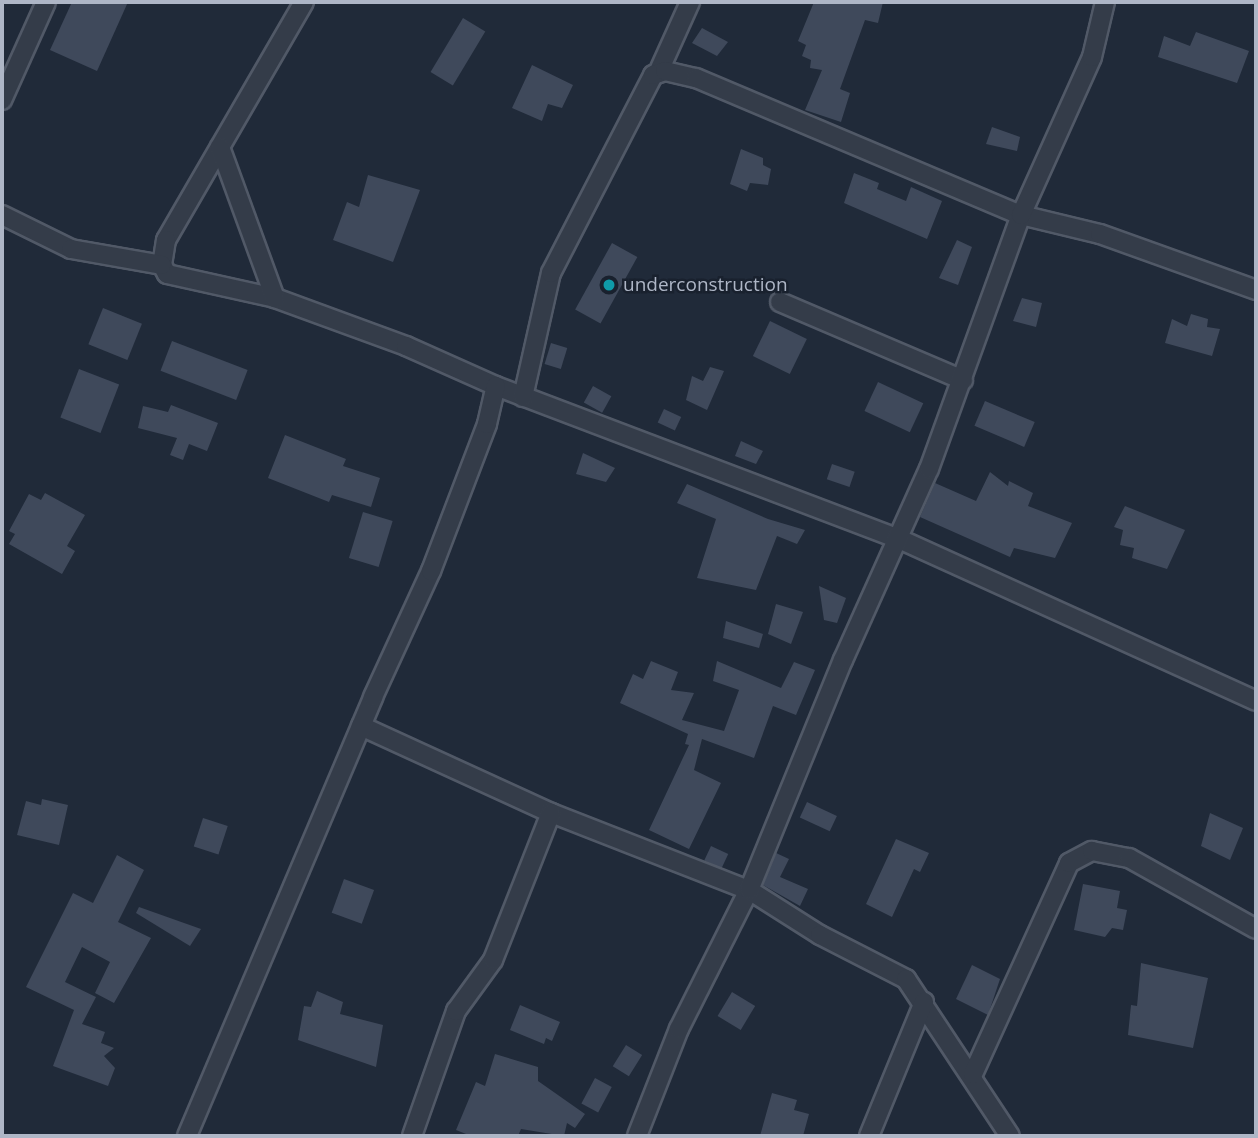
<!DOCTYPE html>
<style>
body{margin:0}
#map{position:relative;width:1258px;height:1138px;overflow:hidden;background:#202a39;font-family:"Open Sans",sans-serif}
div>[style]{position:absolute}
.building>*{inset:0;background:#3f495b;transform-origin:0 0}
.roads{filter:drop-shadow(2px 0 #515967) drop-shadow(-2px 0 #515967) drop-shadow(0 2px #515967) drop-shadow(0 -2px #515967)}
.minor>*{height:18px;margin:-9px;padding:0 9px;transform-origin:9px;border-radius:9px;background:#343c49}
.dots>*{width:19px;height:19px;translate:-50% -50%;box-sizing:border-box;border:4px solid #19212e;border-radius:50%}
span{translate:-50% -50%;white-space:nowrap;text-align:center;line-height:1.15;-webkit-text-stroke:5px #19212e;paint-order:stroke}
.poi-label{font-size:19px;color:#aeb6c6}
.left{translate:0 -50%;text-align:left}
.frame{position:absolute;inset:0;border:4px solid #aeb6c6;pointer-events:none}
</style>
<div id="map">
<div class="building">
<i style="clip-path:polygon(72px 2px,128px 2px,97px 71px,50px 50px)"></i>
<i style="clip-path:polygon(814px 2px,883px 2px,878px 23px,865px 20px,840px 89px,850px 93px,841px 122px,805px 110px,822px 70px,810px 68px,811px 60px,802px 56px,806px 45px,798px 41px)"></i>
<i style="left:463px;top:18px;width:26px;height:63px;rotate:31deg"></i>
<i style="clip-path:polygon(702px 28px,728px 42px,717px 56px,692px 43px)"></i>
<i style="clip-path:polygon(1196px 32px,1249px 51px,1237px 83px,1158px 57px,1164px 36px,1190px 46px)"></i>
<i style="clip-path:polygon(532px 65px,573px 85px,562px 108px,548px 104px,542px 121px,512px 108px)"></i>
<i style="clip-path:polygon(992px 127px,1020px 137px,1017px 151px,986px 144px)"></i>
<i style="clip-path:polygon(741px 149px,763px 158px,763px 165px,771px 169px,768px 185px,750px 183px,747px 191px,730px 184px)"></i>
<i style="clip-path:polygon(854px 173px,879px 183px,877px 189px,906px 201px,911px 187px,942px 201px,927px 239px,844px 203px)"></i>
<i style="clip-path:polygon(368px 175px,420px 190px,393px 262px,333px 240px,347px 202px,359px 207px)"></i>
<i style="clip-path:polygon(957px 240px,972px 247px,958px 285px,939px 278px)"></i>
<i style="left:612px;top:243px;width:29px;height:76px;rotate:29deg"></i>
<i style="clip-path:polygon(1022px 298px,1042px 303px,1036px 327px,1013px 321px)"></i>
<i style="left:103px;top:308px;width:42px;height:39px;rotate:22deg"></i>
<i style="clip-path:polygon(1191px 314px,1208px 319px,1207px 327px,1220px 329px,1212px 356px,1165px 343px,1172px 319px,1187px 326px)"></i>
<i style="left:770px;top:321px;width:41px;height:39px;rotate:26deg"></i>
<i style="left:172px;top:341px;width:81px;height:32px;rotate:21deg"></i>
<i style="left:551px;top:343px;width:17px;height:22px;rotate:17deg"></i>
<i style="clip-path:polygon(710px 367px,724px 371px,707px 410px,686px 400px,692px 376px,703px 381px)"></i>
<i style="left:79px;top:369px;width:43px;height:52px;rotate:21deg"></i>
<i style="left:878px;top:382px;width:50px;height:32px;rotate:25deg"></i>
<i style="left:593px;top:386px;width:21px;height:19px;rotate:29deg"></i>
<i style="left:985px;top:401px;width:54px;height:27px;rotate:23deg"></i>
<i style="clip-path:polygon(171px 405px,218px 423px,207px 451px,189px 444px,183px 460px,170px 455px,177px 438px,138px 428px,143px 406px,168px 412px)"></i>
<i style="left:664px;top:409px;width:19px;height:15px;rotate:25deg"></i>
<i style="clip-path:polygon(285px 435px,346px 459px,343px 466px,380px 478px,371px 507px,332px 495px,329px 502px,268px 478px)"></i>
<i style="clip-path:polygon(741px 441px,763px 451px,756px 464px,735px 456px)"></i>
<i style="clip-path:polygon(583px 453px,615px 468px,606px 482px,576px 474px)"></i>
<i style="left:832px;top:464px;width:24px;height:16px;rotate:19deg"></i>
<i style="clip-path:polygon(990px 472px,1008px 486px,1009px 481px,1033px 493px,1028px 506px,1072px 523px,1055px 558px,1014px 548px,1010px 557px,920px 517px,935px 483px,976px 501px)"></i>
<i style="clip-path:polygon(687px 484px,768px 519px,805px 530px,797px 544px,777px 536px,756px 590px,697px 578px,716px 519px,677px 503px)"></i>
<i style="clip-path:polygon(45px 493px,85px 515px,67px 546px,75px 551px,62px 574px,9px 544px,15px 534px,9px 531px,29px 494px,41px 500px)"></i>
<i style="clip-path:polygon(1125px 506px,1185px 530px,1167px 569px,1132px 558px,1134px 548px,1120px 545px,1123px 530px,1114px 527px)"></i>
<i style="left:363px;top:512px;width:31px;height:48px;rotate:17deg"></i>
<i style="clip-path:polygon(819px 586px,846px 598px,837px 623px,824px 620px)"></i>
<i style="clip-path:polygon(776px 604px,803px 612px,791px 644px,768px 634px)"></i>
<i style="clip-path:polygon(726px 621px,763px 634px,759px 648px,723px 638px)"></i>
<i style="clip-path:polygon(651px 661px,678px 672px,671px 690px,694px 693px,682px 720px,724px 731px,739px 690px,713px 681px,717px 661px,781px 688px,794px 662px,815px 670px,796px 715px,773px 706px,754px 758px,702px 739px,694px 770px,721px 783px,689px 849px,649px 830px,689px 745px,685px 744px,688px 734px,620px 703px,633px 674px,643px 679px)"></i>
<i style="clip-path:polygon(42px 799px,68px 805px,59px 845px,17px 835px,26px 801px,41px 805px)"></i>
<i style="left:807px;top:802px;width:33px;height:17px;rotate:25deg"></i>
<i style="clip-path:polygon(1210px 813px,1243px 828px,1230px 860px,1201px 846px)"></i>
<i style="left:203px;top:818px;width:26px;height:30px;rotate:18deg"></i>
<i style="clip-path:polygon(896px 839px,929px 853px,920px 872px,914px 869px,892px 917px,866px 904px)"></i>
<i style="left:711px;top:846px;width:19px;height:16px;rotate:25deg"></i>
<i style="clip-path:polygon(776px 853px,789px 859px,780px 877px,808px 889px,800px 906px,763px 885px)"></i>
<i style="clip-path:polygon(117px 855px,144px 870px,118px 922px,151px 938px,114px 1003px,95px 993px,110px 962px,82px 947px,65px 982px,96px 997px,82px 1024px,105px 1032px,101px 1043px,114px 1048px,104px 1056px,115px 1068px,108px 1086px,53px 1066px,74px 1010px,26px 987px,73px 893px,93px 903px)"></i>
<i style="left:344px;top:879px;width:32px;height:36px;rotate:20deg"></i>
<i style="clip-path:polygon(1083px 884px,1120px 891px,1117px 908px,1127px 910px,1123px 930px,1112px 928px,1105px 937px,1074px 930px)"></i>
<i style="clip-path:polygon(139px 907px,201px 929px,190px 946px,136px 913px)"></i>
<i style="clip-path:polygon(1141px 963px,1208px 978px,1193px 1048px,1128px 1035px,1131px 1005px,1137px 1006px)"></i>
<i style="clip-path:polygon(972px 965px,1000px 979px,988px 1015px,956px 999px)"></i>
<i style="clip-path:polygon(317px 991px,343px 1002px,340px 1014px,383px 1025px,376px 1067px,298px 1040px,304px 1006px,311px 1007px)"></i>
<i style="left:732px;top:992px;width:27px;height:28px;rotate:31deg"></i>
<i style="clip-path:polygon(520px 1005px,560px 1022px,552px 1041px,546px 1038px,544px 1044px,510px 1030px)"></i>
<i style="left:626px;top:1045px;width:19px;height:25px;rotate:32deg"></i>
<i style="clip-path:polygon(495px 1054px,538px 1067px,538px 1081px,585px 1114px,575px 1128px,567px 1123px,564px 1136px,521px 1129px,518px 1136px,471px 1136px,456px 1130px,476px 1082px,485px 1086px)"></i>
<i style="left:595px;top:1078px;width:19px;height:29px;rotate:28deg"></i>
<i style="clip-path:polygon(772px 1093px,797px 1100px,794px 1110px,809px 1114px,803px 1136px,760px 1136px)"></i>
</div>
<div class="roads">
<div class="minor">
<i style="left:304px;top:2px;width:275px;rotate:120.1deg"></i>
<i style="left:166px;top:240px;width:25px;rotate:99deg"></i>
<i style="left:162px;top:265px;width:10px;rotate:61deg"></i>
<i style="left:167px;top:274px;width:111px;rotate:12.5deg"></i>
<i style="left:275px;top:298px;width:140px;rotate:20.1deg"></i>
<i style="left:406px;top:346px;width:98px;rotate:24deg"></i>
<i style="left:496px;top:386px;width:429px;rotate:20.8deg"></i>
<i style="left:897px;top:538px;width:394px;rotate:24.4deg"></i>
<i style="left:658px;top:73px;width:78px;rotate:-65.7deg"></i>
<i style="left:2px;top:100px;width:107px;rotate:-65.8deg"></i>
<i style="left:220px;top:147px;width:161px;rotate:70deg"></i>
<i style="left:2px;top:215px;width:77px;rotate:26.2deg"></i>
<i style="left:71px;top:249px;width:92px;rotate:10deg"></i>
<i style="left:780px;top:302px;width:199px;rotate:23.1deg"></i>
<i style="left:523px;top:397px;width:127px;rotate:-77.3deg"></i>
<i style="left:551px;top:273px;width:223px;rotate:-62.7deg"></i>
<i style="left:653px;top:75px;width:13px;rotate:-18deg"></i>
<i style="left:665px;top:71px;width:32px;rotate:13deg"></i>
<i style="left:696px;top:78px;width:353px;rotate:22.9deg"></i>
<i style="left:1021px;top:215px;width:81px;rotate:13.5deg"></i>
<i style="left:1100px;top:234px;width:166px;rotate:19.7deg"></i>
<i style="left:361px;top:726px;width:209px;rotate:24.6deg"></i>
<i style="left:551px;top:813px;width:212px;rotate:21.3deg"></i>
<i style="left:749px;top:890px;width:84px;rotate:32.4deg"></i>
<i style="left:820px;top:935px;width:97px;rotate:27.1deg"></i>
<i style="left:906px;top:979px;width:188px;rotate:56.5deg"></i>
<i style="left:973px;top:1074px;width:232px;rotate:-65.5deg"></i>
<i style="left:1069px;top:863px;width:26px;rotate:-28deg"></i>
<i style="left:1092px;top:851px;width:38px;rotate:11deg"></i>
<i style="left:1129px;top:858px;width:145px;rotate:29.2deg"></i>
<i style="left:187px;top:1136px;width:477px;rotate:-67deg"></i>
<i style="left:373px;top:697px;width:139px;rotate:-65.3deg"></i>
<i style="left:431px;top:571px;width:157px;rotate:-69.1deg"></i>
<i style="left:487px;top:424px;width:39px;rotate:-77deg"></i>
<i style="left:412px;top:1136px;width:133px;rotate:-70.6deg"></i>
<i style="left:456px;top:1011px;width:63px;rotate:-54deg"></i>
<i style="left:493px;top:960px;width:158px;rotate:-68.5deg"></i>
<i style="left:637px;top:1136px;width:115px;rotate:-68.6deg"></i>
<i style="left:679px;top:1029px;width:156px;rotate:-63.3deg"></i>
<i style="left:749px;top:890px;width:248px;rotate:-67.8deg"></i>
<i style="left:843px;top:660px;width:209px;rotate:-65.8deg"></i>
<i style="left:929px;top:469px;width:270px;rotate:-70.1deg"></i>
<i style="left:1021px;top:215px;width:173px;rotate:-65.8deg"></i>
<i style="left:1092px;top:57px;width:57px;rotate:-76.7deg"></i>
<i style="left:869px;top:1136px;width:145px;rotate:-67.7deg"></i>
</div>
</div>
<div class="dots">
<i style="left:609px;top:285px;background:#0f9aa8"></i>
</div>
<div class="poi-label">
<span class="left" style="left:623px;top:285px">underconstruction</span>
</div>
<div class="frame"></div>
</div>
